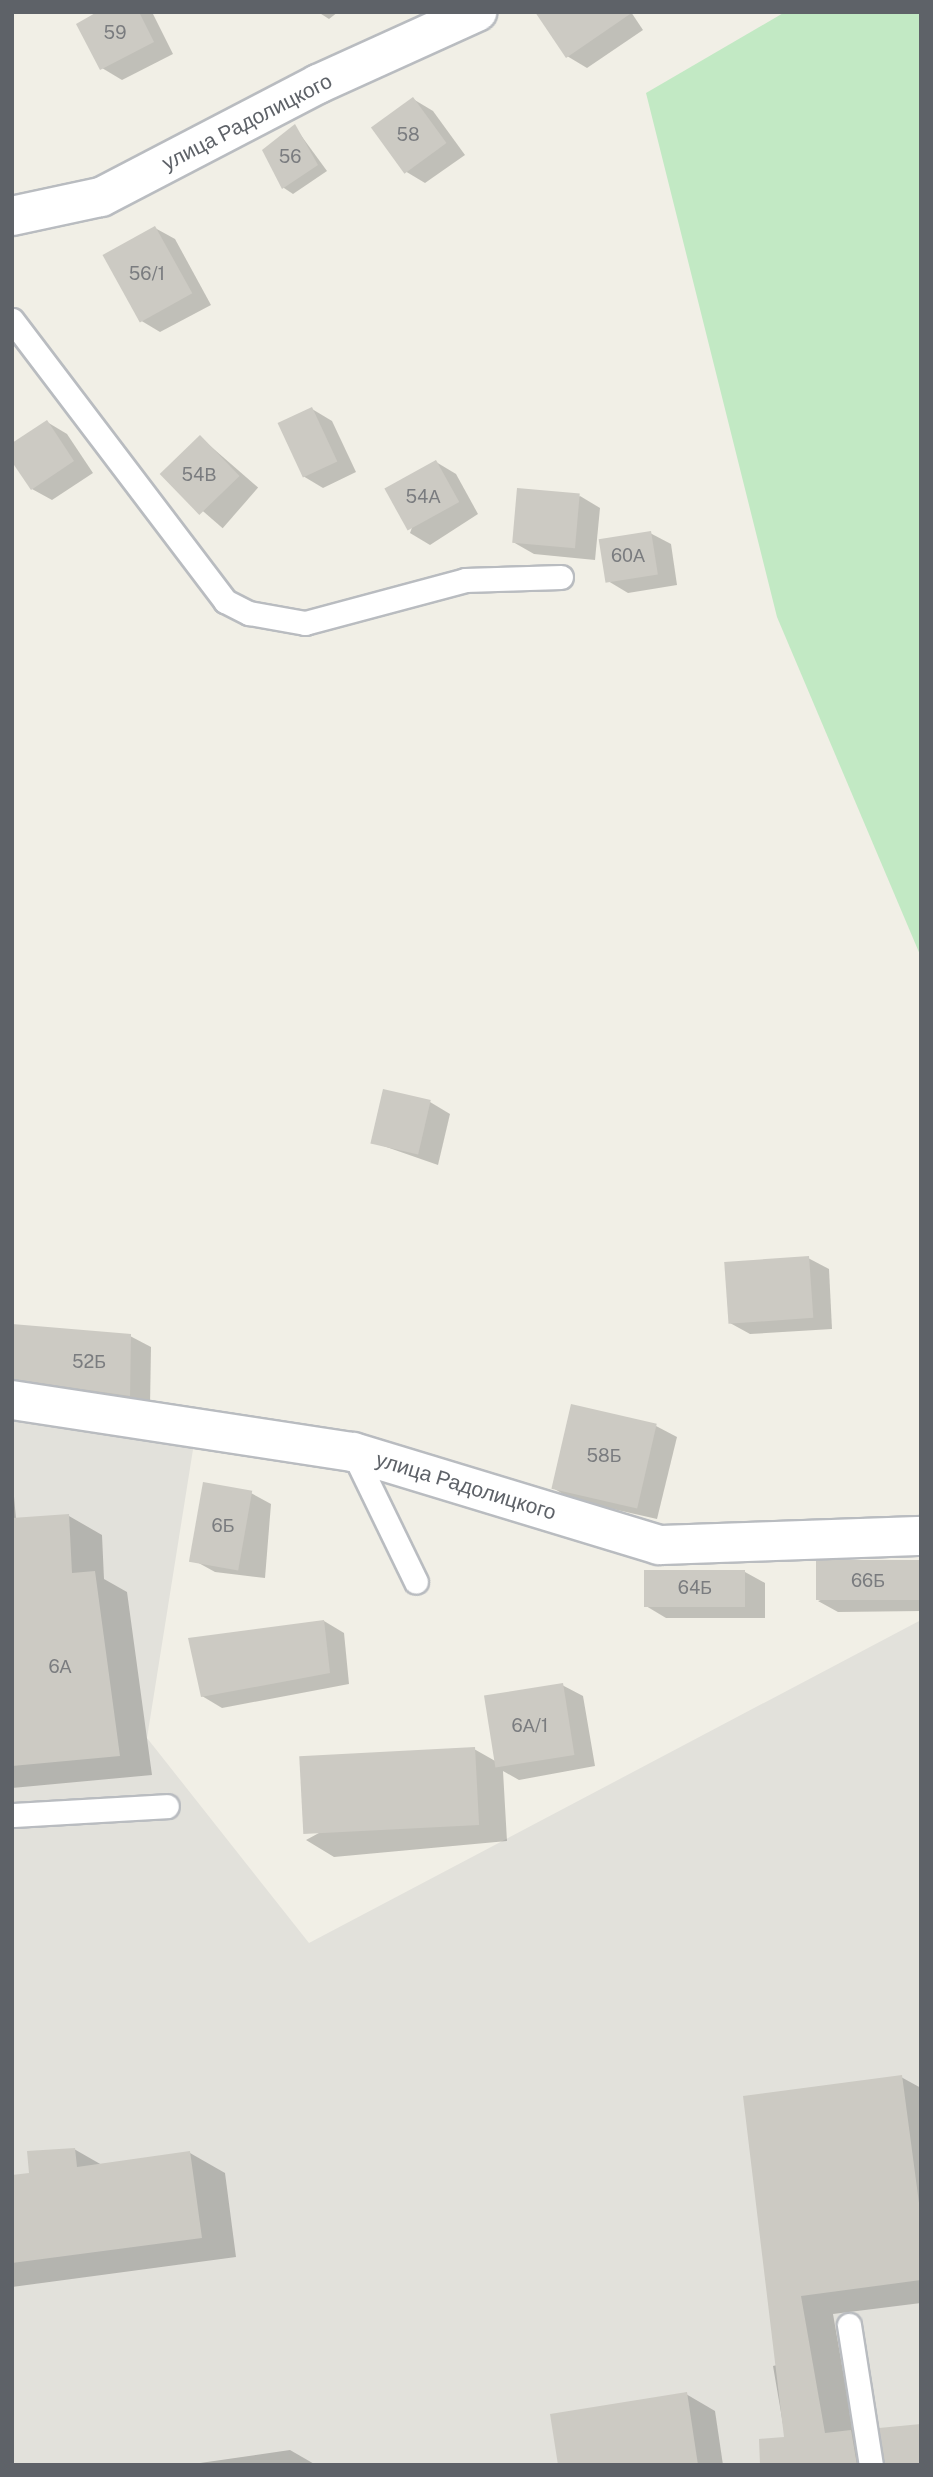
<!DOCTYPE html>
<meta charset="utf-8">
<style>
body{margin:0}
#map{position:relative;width:933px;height:2477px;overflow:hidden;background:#f1efe6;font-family:"Public Sans",sans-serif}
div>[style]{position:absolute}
.industrial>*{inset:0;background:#e2e1db}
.green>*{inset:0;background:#c2e9c4}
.shadow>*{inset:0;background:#0003;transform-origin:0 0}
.building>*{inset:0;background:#cccac3;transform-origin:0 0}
.roads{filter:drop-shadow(2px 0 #b9bcc0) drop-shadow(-2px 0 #b9bcc0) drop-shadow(0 2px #b9bcc0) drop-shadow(0 -2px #b9bcc0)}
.service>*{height:23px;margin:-11.5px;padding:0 11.5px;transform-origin:11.5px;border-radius:11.5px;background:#fff}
.minor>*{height:38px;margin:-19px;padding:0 19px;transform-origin:19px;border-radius:19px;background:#fff}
span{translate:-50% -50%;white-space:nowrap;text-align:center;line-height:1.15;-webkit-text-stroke:7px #fff;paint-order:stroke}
.number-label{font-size:18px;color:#7a7c7f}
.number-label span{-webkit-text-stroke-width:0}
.street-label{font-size:21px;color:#5e6268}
.frame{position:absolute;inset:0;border:14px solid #5e6268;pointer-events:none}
</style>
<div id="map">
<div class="industrial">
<i style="clip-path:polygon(12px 1410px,195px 1437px,147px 1738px,309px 1943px,921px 1620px,921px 2465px,12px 2465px)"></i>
</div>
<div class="green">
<i style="clip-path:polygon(785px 12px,921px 12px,921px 957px,777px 617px,646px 93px)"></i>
</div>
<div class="shadow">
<i style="clip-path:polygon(101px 12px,152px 12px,173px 54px,122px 80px,102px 68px)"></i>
<i style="clip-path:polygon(318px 12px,338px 12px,329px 19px)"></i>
<i style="clip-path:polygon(631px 12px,643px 30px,587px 68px,567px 56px)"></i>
<i style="clip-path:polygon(413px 99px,433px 111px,465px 155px,425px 183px,405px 171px)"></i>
<i style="clip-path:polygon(300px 134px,327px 171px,293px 194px,284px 188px,264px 150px)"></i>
<i style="clip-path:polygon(155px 228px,175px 239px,211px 305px,160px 332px,140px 320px)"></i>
<i style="clip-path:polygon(312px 409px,332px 421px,356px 472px,323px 488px,303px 476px)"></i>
<i style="clip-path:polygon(47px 422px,67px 434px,93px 473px,52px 500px,32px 489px)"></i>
<i style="left:200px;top:437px;width:77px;height:54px;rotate:41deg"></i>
<i style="clip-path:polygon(436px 462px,456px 474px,478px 514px,430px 545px,410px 533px)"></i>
<i style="clip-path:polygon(580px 496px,600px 508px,595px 560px,534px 554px,513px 542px)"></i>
<i style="clip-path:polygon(650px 533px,671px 544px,677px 585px,628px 593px,608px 581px)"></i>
<i style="clip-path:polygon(430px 1102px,450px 1114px,438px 1165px,372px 1142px)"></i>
<i style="clip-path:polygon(808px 1258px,829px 1269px,832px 1329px,750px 1334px,730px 1323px)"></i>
<i style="clip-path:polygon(12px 1328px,130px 1336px,151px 1347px,150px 1406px,12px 1385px)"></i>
<i style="clip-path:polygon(656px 1426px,677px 1437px,657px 1519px,573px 1500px,553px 1488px)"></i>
<i style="clip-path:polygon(12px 1474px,16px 1519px,69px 1516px,102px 1535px,104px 1579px,127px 1592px,152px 1775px,12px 1788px)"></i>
<i style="clip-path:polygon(251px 1493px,271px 1504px,265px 1578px,215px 1572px,195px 1561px)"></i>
<i style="clip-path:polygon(921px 1562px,921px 1611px,838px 1612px,818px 1601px)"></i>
<i style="clip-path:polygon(745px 1572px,765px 1583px,765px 1618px,666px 1618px,646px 1606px)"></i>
<i style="clip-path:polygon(324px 1621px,344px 1633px,349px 1684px,222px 1708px,202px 1696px)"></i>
<i style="clip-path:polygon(562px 1685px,583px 1696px,595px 1766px,519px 1780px,503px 1771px,507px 1841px,334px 1857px,306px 1840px,474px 1749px,497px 1762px)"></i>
<i style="clip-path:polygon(901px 2077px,921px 2088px,921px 2303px,833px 2314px,854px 2434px,921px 2465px,790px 2465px,773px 2366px,781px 2364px,745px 2097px)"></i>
<i style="clip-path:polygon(74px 2149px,102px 2165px,190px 2153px,225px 2173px,236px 2257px,12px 2287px,12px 2177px,31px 2174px)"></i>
<i style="clip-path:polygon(686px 2394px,715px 2411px,723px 2465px,560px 2465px)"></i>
<i style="clip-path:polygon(290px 2450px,316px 2465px,186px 2465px)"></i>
</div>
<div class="building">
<i style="clip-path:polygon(97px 12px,139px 12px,154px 42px,100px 70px,76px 24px)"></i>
<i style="clip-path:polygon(535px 12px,633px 12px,566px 58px)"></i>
<i style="left:413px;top:97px;width:57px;height:52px;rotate:54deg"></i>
<i style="clip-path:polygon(295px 124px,318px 165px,282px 189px,262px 150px)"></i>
<i style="left:155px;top:226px;width:77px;height:60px;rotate:61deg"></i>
<i style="left:312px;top:407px;width:60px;height:38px;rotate:65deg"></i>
<i style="clip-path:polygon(47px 420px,74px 461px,31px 490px,12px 462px,12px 443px)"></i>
<i style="left:200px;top:435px;width:57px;height:56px;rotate:46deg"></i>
<i style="left:436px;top:460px;width:48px;height:59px;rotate:61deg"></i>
<i style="left:517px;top:488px;width:63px;height:55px;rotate:5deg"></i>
<i style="left:651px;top:531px;width:44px;height:53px;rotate:81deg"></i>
<i style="left:383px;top:1089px;width:49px;height:56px;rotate:13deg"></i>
<i style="left:809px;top:1256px;width:62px;height:85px;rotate:86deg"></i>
<i style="clip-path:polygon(12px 1324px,131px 1334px,130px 1396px,12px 1379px)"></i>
<i style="left:571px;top:1404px;width:88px;height:87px;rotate:13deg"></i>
<i style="left:203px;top:1482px;width:50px;height:81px;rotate:10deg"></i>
<i style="clip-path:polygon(69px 1514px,72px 1573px,95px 1571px,120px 1756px,12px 1766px,12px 1518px)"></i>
<i style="left:921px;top:1560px;width:40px;height:105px;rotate:90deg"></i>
<i style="left:644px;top:1570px;width:101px;height:37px"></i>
<i style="clip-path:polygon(324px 1620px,330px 1673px,201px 1697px,188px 1638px)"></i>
<i style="left:563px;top:1683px;width:73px;height:80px;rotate:81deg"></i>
<i style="left:475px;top:1747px;width:78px;height:176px;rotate:87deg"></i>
<i style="clip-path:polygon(902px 2075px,921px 2218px,921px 2280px,801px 2296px,825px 2433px,851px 2430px,857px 2465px,760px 2465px,759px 2439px,784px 2437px,743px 2096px)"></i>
<i style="clip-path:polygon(75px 2148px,77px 2167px,190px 2151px,202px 2238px,12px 2263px,12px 2175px,29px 2173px,27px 2151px)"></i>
<i style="clip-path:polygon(687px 2392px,698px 2465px,558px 2465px,550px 2414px)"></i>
<i style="clip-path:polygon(921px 2424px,921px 2465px,885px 2465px,879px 2428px)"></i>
</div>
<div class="roads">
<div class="service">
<i style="left:12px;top:320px;width:353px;rotate:52.8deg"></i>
<i style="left:225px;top:601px;width:27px;rotate:27deg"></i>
<i style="left:249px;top:613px;width:57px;rotate:10.1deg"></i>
<i style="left:305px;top:623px;width:166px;rotate:-15deg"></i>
<i style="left:465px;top:580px;width:96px;rotate:-1.8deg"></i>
<i style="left:353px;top:1452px;width:144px;rotate:64.1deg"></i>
<i style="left:12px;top:1815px;width:155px;rotate:-3.3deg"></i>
<i style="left:849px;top:2325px;width:142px;rotate:81.1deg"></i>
</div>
<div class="minor">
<i style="left:12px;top:216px;width:91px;rotate:-12.1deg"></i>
<i style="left:101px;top:197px;width:245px;rotate:-27.5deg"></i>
<i style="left:318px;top:84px;width:175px;rotate:-24.4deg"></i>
<i style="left:12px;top:1400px;width:345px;rotate:8.7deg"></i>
<i style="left:353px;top:1452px;width:320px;rotate:16.9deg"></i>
<i style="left:659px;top:1545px;width:261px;rotate:-2deg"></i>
</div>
</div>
<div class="number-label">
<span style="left:115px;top:33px">59</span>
<span style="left:408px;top:135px">58</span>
<span style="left:290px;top:157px">56</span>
<span style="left:147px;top:274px">56/1</span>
<span style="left:199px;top:475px">54В</span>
<span style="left:423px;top:497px">54А</span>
<span style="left:628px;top:556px">60А</span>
<span style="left:89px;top:1362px">52Б</span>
<span style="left:604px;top:1456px">58Б</span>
<span style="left:223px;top:1526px">6Б</span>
<span style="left:868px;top:1581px">66Б</span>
<span style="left:695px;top:1588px">64Б</span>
<span style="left:60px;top:1667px">6А</span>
<span style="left:530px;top:1726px">6А/1</span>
</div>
<div class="street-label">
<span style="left:247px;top:122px;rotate:-27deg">улица Радолицкого</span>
<span style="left:466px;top:1486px;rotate:17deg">улица Радолицкого</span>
</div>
<div class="frame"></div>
</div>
